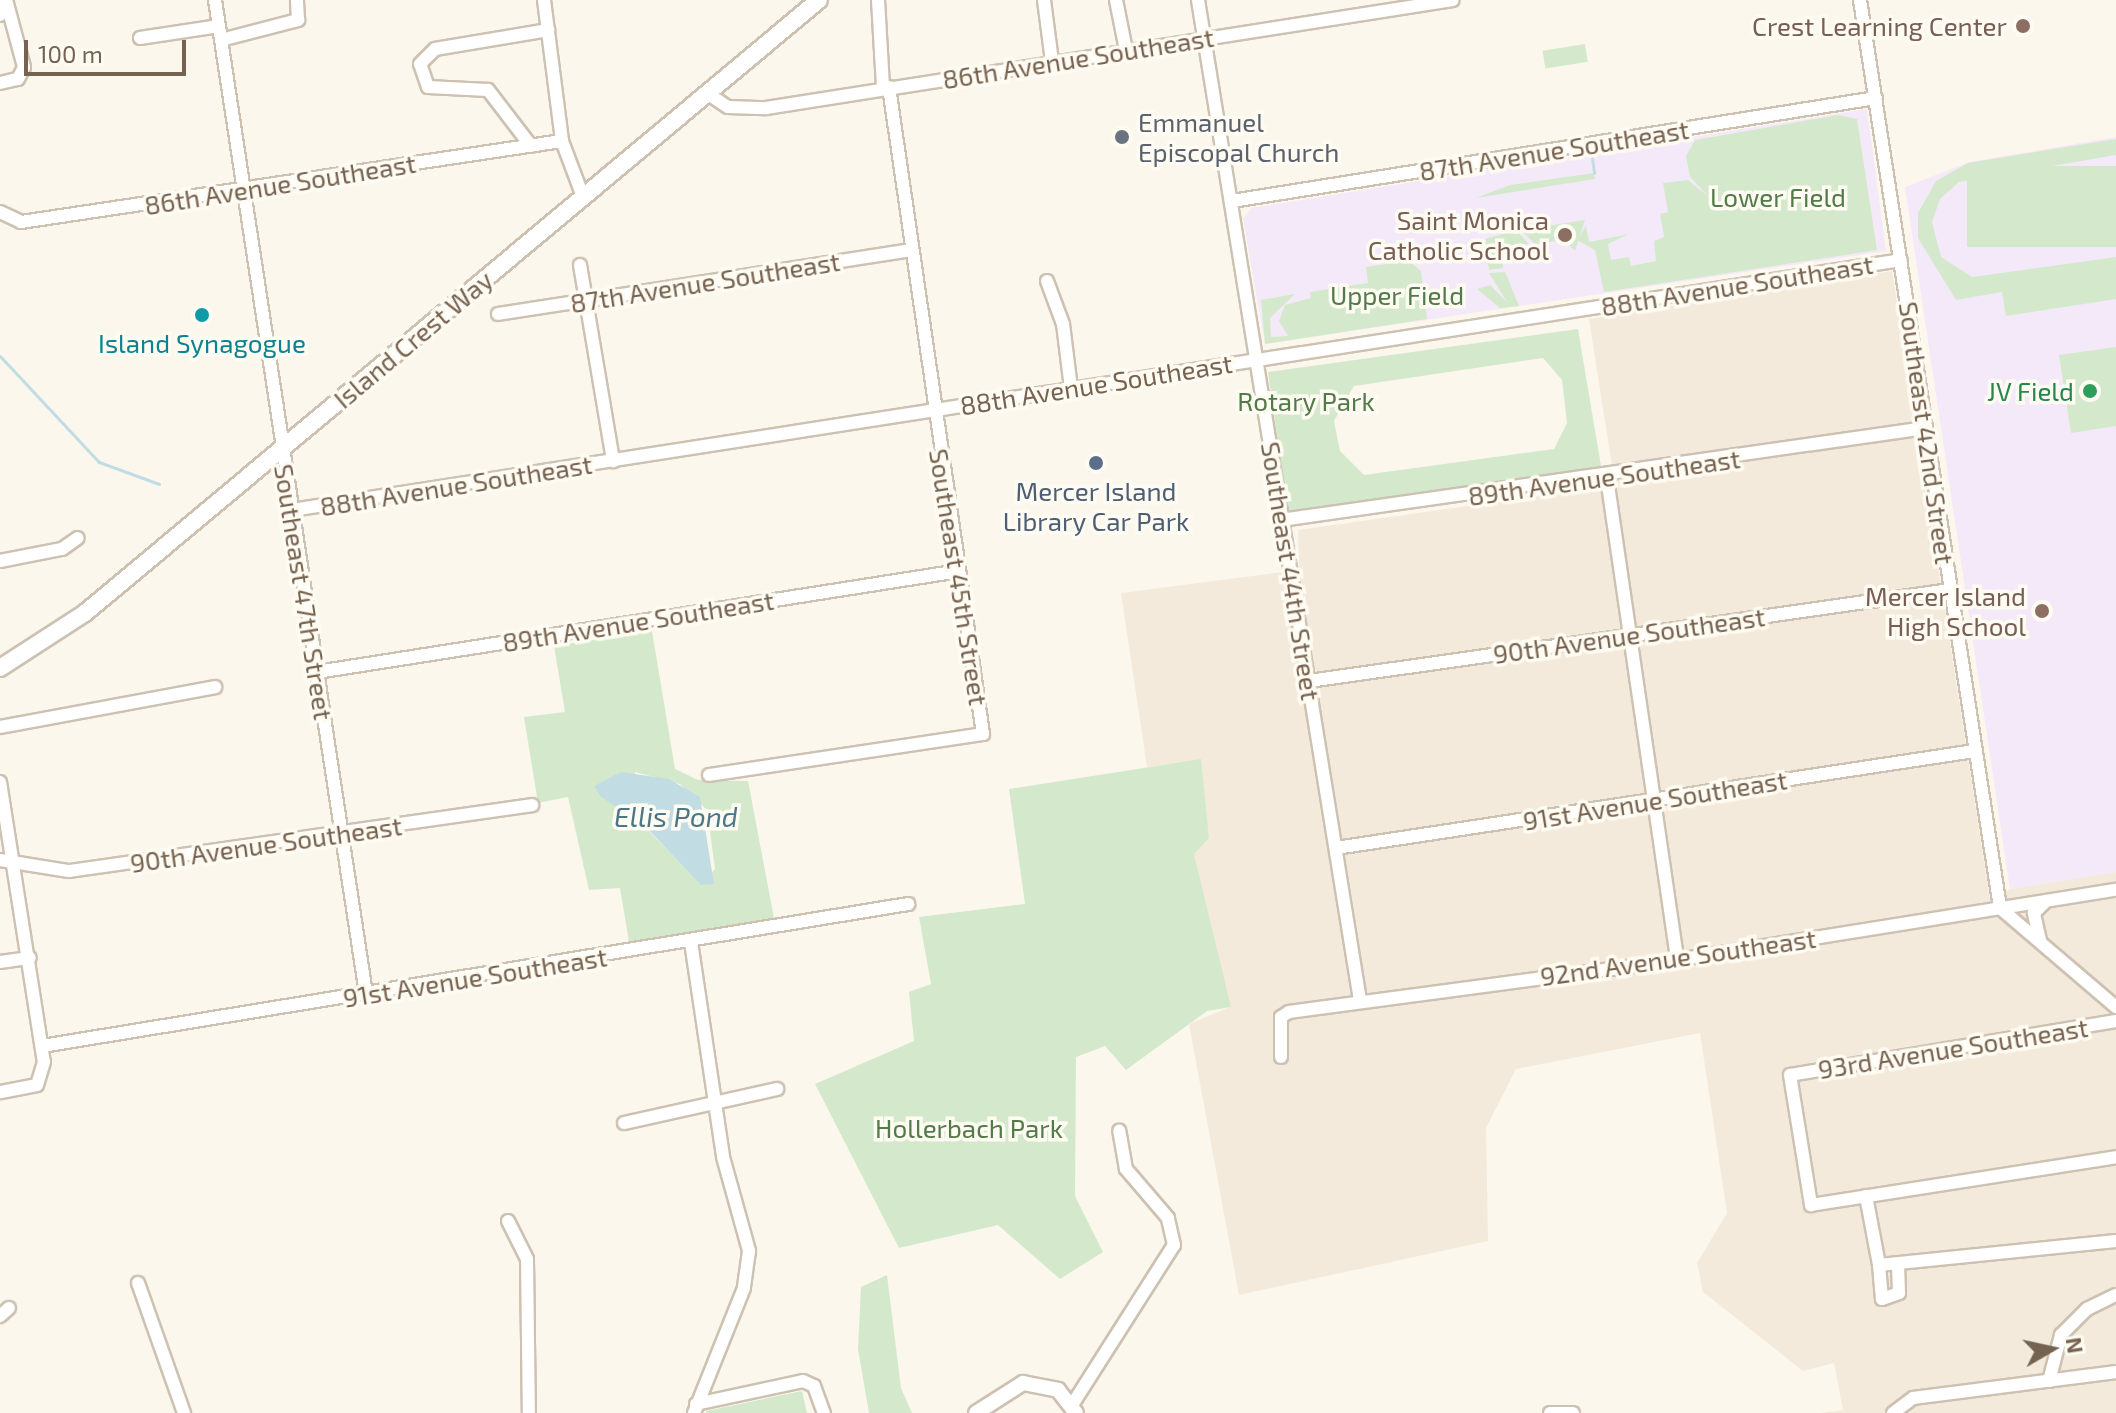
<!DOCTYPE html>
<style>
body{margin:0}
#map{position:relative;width:2116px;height:1413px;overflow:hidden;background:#fbf7ed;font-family:"Exo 2",sans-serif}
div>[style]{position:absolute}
.residential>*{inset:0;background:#f3eadb}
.education>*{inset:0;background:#f4e9f8}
.green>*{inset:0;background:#d4e9cb;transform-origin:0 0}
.water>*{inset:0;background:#c2dce4}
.stream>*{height:3px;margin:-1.5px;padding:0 1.5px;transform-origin:1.5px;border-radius:1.5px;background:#c2dce4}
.roads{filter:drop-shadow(2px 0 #cdc1b2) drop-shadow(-2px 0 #cdc1b2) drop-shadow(0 2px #cdc1b2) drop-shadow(0 -2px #cdc1b2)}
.minor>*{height:12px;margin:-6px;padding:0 6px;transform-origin:6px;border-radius:6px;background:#fff}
.tertiary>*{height:14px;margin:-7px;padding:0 7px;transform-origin:7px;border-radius:7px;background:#fff}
.secondary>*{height:16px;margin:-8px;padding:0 8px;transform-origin:8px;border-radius:8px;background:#fff}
.dots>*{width:22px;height:22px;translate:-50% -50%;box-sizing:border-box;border:4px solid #fefbf3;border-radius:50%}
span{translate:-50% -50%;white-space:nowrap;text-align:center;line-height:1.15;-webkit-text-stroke:7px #fefbf3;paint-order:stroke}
.education-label{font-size:26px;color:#785e54}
.right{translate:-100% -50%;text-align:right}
.street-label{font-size:26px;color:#766250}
.worship-label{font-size:26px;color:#5b616d}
.left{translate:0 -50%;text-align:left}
.park-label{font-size:26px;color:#537a49}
.culture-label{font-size:26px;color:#0d838f}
.leisure-label{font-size:26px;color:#27864d}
.service-label{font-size:26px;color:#4e5e75}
.water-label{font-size:28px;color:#4b7787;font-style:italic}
.north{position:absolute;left:2012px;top:1309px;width:80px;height:80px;-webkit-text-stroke:6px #fefbf3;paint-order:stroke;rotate:81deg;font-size:22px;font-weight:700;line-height:32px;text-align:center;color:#766250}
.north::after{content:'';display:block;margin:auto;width:28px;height:36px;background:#766250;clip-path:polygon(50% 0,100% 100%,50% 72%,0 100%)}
.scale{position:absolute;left:24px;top:40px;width:162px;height:36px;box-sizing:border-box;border:4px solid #766250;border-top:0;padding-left:10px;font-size:24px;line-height:28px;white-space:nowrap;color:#766250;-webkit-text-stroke:6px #fefbf3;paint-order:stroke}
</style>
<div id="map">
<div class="residential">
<i style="clip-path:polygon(1892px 271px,1990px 899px,2010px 889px,2116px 872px,2116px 1413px,1820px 1413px,1843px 1410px,1834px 1363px,1803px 1371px,1703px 1292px,1697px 1263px,1727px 1213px,1700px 1033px,1516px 1069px,1486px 1128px,1488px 1241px,1239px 1295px,1189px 1024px,1230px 1007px,1194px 854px,1201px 760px,1147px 767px,1121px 593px,1299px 570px,1298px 530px,1615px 485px,1589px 319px)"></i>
</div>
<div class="education">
<i style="clip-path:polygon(1867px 109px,1886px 251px,1265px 344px,1243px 219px,1251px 208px)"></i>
<i style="clip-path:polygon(2116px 137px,2116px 872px,2010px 889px,1905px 187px,1969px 162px)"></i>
</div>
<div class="green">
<i style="left:1585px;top:44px;width:18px;height:43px;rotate:81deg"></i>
<i style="clip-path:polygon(1838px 115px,1857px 119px,1877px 250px,1604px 292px,1595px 250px,1577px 240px,1586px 226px,1589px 242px,1629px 234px,1608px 244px,1611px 260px,1629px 257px,1631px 266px,1656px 261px,1654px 241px,1664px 237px,1660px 214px,1668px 212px,1663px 183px,1688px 180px,1709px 197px,1690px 177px,1686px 156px,1695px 140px)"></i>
<i style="clip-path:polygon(2116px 139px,2116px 155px,1959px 182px,1940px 199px,1932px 222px,1941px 257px,1972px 277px,2116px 257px,2116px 299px,2006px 316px,2002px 292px,1956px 300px,1918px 238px,1918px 213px,1936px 181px,1968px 163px)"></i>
<i style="left:2116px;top:166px;width:81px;height:149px;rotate:90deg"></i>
<i style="clip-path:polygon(1594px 173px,1595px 179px,1476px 198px,1510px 185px)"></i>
<i style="clip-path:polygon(1585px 220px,1575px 251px,1564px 240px,1535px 244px,1521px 230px)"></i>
<i style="clip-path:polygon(1516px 230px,1529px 244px,1502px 247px,1503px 268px,1489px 270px,1485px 239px)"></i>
<i style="clip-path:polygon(1409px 261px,1421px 271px,1427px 319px,1265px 344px,1261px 300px,1295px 294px,1270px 318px,1271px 337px,1288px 336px,1279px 321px,1285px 305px,1311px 298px,1310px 292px,1368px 283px,1366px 267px)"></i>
<i style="clip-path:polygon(1505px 272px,1519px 306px,1500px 308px,1477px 289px,1490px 285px,1507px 302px,1489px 273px)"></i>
<i style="clip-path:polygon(evenodd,1578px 329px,1602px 472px,1288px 513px,1268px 372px,1578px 329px,1543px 358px,1562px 380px,1567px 423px,1554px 449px,1364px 475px,1340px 451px,1334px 421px,1354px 386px,1543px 358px)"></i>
<i style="clip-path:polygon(2116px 347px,2116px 426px,2071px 433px,2059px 355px)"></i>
<i style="clip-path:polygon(evenodd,652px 631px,675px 769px,698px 780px,748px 781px,774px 918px,629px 942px,620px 888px,589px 890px,568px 797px,538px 803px,524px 717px,565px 712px,554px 646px,652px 631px,635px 772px,680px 784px,707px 810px,715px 869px,701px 884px,642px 824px,635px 772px)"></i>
<i style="clip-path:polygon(1201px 759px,1209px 838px,1194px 854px,1231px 1007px,1207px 1011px,1126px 1070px,1105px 1046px,1076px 1057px,1075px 1196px,1103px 1252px,1060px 1279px,998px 1225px,899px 1248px,815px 1084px,914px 1041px,909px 992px,931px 984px,919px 917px,1025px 904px,1009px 789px)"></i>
<i style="clip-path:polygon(887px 1275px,901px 1388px,912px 1413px,869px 1413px,858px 1349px,861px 1287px)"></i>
<i style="clip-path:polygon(802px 1391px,807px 1413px,706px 1413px,706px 1411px)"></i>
</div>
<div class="water">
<i style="clip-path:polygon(621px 772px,669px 779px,700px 797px,714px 884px,701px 885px,643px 824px,601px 797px,594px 786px)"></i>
</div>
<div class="stream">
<i style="left:1592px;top:158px;width:15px;rotate:82deg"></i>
<i style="left:0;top:356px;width:145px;rotate:47deg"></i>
<i style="left:99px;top:462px;width:64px;rotate:20.1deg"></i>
</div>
<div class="roads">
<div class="minor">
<i style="left:215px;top:0;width:1005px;rotate:81.36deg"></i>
<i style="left:544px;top:0;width:142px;rotate:82.7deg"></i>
<i style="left:562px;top:141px;width:60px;rotate:69.4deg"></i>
<i style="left:878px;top:0;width:88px;rotate:86.7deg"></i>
<i style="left:1044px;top:0;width:63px;rotate:82.6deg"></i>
<i style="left:1116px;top:0;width:51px;rotate:78.7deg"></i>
<i style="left:1198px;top:0;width:1013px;rotate:80.8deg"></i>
<i style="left:1860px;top:0;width:919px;rotate:81.23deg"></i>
<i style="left:2000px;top:908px;width:153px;rotate:40.5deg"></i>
<i style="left:0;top:15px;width:16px;rotate:-72deg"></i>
<i style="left:140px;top:38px;width:80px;rotate:-8.6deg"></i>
<i style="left:221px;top:40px;width:80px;rotate:-14.6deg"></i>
<i style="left:298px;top:20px;width:20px;rotate:-93deg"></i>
<i style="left:0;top:83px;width:18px;rotate:-13deg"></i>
<i style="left:18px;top:79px;width:13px;rotate:-63deg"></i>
<i style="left:24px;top:67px;width:69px;rotate:-105deg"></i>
<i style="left:707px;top:93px;width:25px;rotate:34deg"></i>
<i style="left:728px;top:107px;width:38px;rotate:2deg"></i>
<i style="left:766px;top:108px;width:695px;rotate:-8.93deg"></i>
<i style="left:531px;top:146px;width:71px;rotate:-127.5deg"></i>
<i style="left:488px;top:90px;width:60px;rotate:-177.1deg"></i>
<i style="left:428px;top:87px;width:24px;rotate:-109deg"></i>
<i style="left:420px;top:64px;width:21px;rotate:-45deg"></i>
<i style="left:435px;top:49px;width:115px;rotate:-9.5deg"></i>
<i style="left:1232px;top:201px;width:652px;rotate:-9.09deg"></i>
<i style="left:0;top:212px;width:23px;rotate:25deg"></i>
<i style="left:21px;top:222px;width:547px;rotate:-8.52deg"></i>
<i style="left:580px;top:265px;width:199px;rotate:80.4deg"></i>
<i style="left:1047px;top:281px;width:46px;rotate:69.6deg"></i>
<i style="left:1063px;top:324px;width:64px;rotate:82.9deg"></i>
<i style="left:498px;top:314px;width:419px;rotate:-8.8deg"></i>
<i style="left:1607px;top:478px;width:487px;rotate:81.7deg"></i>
<i style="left:292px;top:510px;width:1628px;rotate:-8.83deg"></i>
<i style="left:1281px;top:520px;width:651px;rotate:-8.13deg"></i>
<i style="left:0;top:561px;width:63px;rotate:-11deg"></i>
<i style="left:62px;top:549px;width:19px;rotate:-35deg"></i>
<i style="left:317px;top:672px;width:650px;rotate:-8.94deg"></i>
<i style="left:1309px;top:681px;width:647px;rotate:-8.08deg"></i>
<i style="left:0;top:727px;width:219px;rotate:-10.5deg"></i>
<i style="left:709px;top:775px;width:277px;rotate:-8.5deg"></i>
<i style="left:983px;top:734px;width:654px;rotate:-98.27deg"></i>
<i style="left:0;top:782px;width:283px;rotate:81.1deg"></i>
<i style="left:44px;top:1062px;width:24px;rotate:107deg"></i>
<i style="left:37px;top:1085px;width:38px;rotate:169deg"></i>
<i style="left:1336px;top:848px;width:645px;rotate:-8.64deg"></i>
<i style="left:0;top:860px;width:70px;rotate:9.1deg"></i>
<i style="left:69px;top:871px;width:468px;rotate:-8.1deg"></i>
<i style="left:2040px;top:940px;width:28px;rotate:-103deg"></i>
<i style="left:2034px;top:913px;width:17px;rotate:-45deg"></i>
<i style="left:691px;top:942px;width:217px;rotate:81.5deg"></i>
<i style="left:723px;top:1157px;width:98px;rotate:74.5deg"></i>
<i style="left:749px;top:1251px;width:37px;rotate:98deg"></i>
<i style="left:744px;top:1288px;width:135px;rotate:111.8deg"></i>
<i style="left:0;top:962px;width:30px;rotate:-8deg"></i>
<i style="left:2116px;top:1021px;width:330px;rotate:170.6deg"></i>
<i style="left:1790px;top:1075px;width:132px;rotate:80.8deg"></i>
<i style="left:1811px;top:1205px;width:309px;rotate:-8.9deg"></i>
<i style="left:42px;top:1046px;width:878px;rotate:-9.31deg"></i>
<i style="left:1281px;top:1057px;width:40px;rotate:-90deg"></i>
<i style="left:1281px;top:1017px;width:9px;rotate:-32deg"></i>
<i style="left:1289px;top:1012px;width:391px;rotate:-7.6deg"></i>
<i style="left:1677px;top:960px;width:445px;rotate:-9.1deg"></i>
<i style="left:624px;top:1123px;width:157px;rotate:-12.5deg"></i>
<i style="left:1866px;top:1196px;width:70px;rotate:79.3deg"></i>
<i style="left:1879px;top:1265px;width:238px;rotate:-5.8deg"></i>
<i style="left:508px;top:1221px;width:42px;rotate:63.4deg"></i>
<i style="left:527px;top:1259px;width:154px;rotate:89.3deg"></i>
<i style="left:1879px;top:1265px;width:34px;rotate:85deg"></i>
<i style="left:1882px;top:1299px;width:18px;rotate:-19deg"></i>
<i style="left:1899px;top:1293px;width:25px;rotate:-92deg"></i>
<i style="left:138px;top:1283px;width:138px;rotate:70.5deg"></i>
<i style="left:0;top:1316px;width:12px;rotate:-42deg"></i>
<i style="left:2049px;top:1381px;width:48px;rotate:-75.4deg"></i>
<i style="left:2061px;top:1335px;width:37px;rotate:-45deg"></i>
<i style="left:2087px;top:1309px;width:32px;rotate:-26deg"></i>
<i style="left:696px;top:1404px;width:109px;rotate:-12.1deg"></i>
<i style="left:803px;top:1381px;width:12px;rotate:24deg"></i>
<i style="left:814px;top:1386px;width:29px;rotate:70deg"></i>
<i style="left:1072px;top:1405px;width:190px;rotate:-57.5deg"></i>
<i style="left:1174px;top:1245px;width:28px;rotate:-103deg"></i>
<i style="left:1168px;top:1218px;width:65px;rotate:-130.6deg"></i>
<i style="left:1126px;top:1169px;width:39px;rotate:-100deg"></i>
<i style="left:1550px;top:1413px;width:23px"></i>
<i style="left:1893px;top:1413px;width:25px;rotate:-37deg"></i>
<i style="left:1913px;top:1398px;width:205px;rotate:-7.3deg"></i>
</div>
<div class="tertiary">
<i style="left:976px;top:1413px;width:56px;rotate:-32.6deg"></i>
<i style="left:1023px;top:1383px;width:36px;rotate:11deg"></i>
<i style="left:1058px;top:1390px;width:29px;rotate:52deg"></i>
</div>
<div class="secondary">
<i style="left:0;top:668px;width:101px;rotate:-32.9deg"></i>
<i style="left:85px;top:613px;width:956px;rotate:-39.87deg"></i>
</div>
</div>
<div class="dots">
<i style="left:2023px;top:26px;background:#8d6e63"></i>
<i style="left:1122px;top:137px;background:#6b7280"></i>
<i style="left:1565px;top:235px;background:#8d6e63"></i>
<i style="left:202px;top:315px;background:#0f9aa8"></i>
<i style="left:2090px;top:391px;background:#2e9e5b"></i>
<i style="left:1096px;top:463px;background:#5c6f8a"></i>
<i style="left:2042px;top:611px;background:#8d6e63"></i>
</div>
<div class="education-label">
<span class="right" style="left:2007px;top:26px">Crest Learning Center</span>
<span class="right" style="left:1549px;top:235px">Saint Monica<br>Catholic School</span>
<span class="right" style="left:2026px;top:611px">Mercer Island<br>High School</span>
</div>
<div class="street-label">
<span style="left:1078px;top:58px;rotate:-9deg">86th Avenue Southeast</span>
<span style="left:1554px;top:150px;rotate:-9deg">87th Avenue Southeast</span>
<span style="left:280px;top:184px;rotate:-9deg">86th Avenue Southeast</span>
<span style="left:705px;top:282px;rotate:-9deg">87th Avenue Southeast</span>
<span style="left:1737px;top:285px;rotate:-9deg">88th Avenue Southeast</span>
<span style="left:413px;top:339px;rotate:-40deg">Island Crest Way</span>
<span style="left:1096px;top:384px;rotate:-9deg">88th Avenue Southeast</span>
<span style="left:1927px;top:433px;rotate:82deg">Southeast 42nd Street</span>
<span style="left:1604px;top:477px;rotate:-8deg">89th Avenue Southeast</span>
<span style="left:456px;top:485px;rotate:-9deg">88th Avenue Southeast</span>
<span style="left:1291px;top:571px;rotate:81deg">Southeast 44th Street</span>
<span style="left:959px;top:577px;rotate:81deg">Southeast 45th Street</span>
<span style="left:304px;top:592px;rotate:81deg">Southeast 47th Street</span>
<span style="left:638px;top:621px;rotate:-9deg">89th Avenue Southeast</span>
<span style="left:1629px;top:635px;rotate:-8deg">90th Avenue Southeast</span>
<span style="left:1655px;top:800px;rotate:-9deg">91st Avenue Southeast</span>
<span style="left:266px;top:844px;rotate:-8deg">90th Avenue Southeast</span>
<span style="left:1678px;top:957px;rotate:-8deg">92nd Avenue Southeast</span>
<span style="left:475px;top:977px;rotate:-9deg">91st Avenue Southeast</span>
<span style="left:1953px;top:1048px;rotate:-9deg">93rd Avenue Southeast</span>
</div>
<div class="worship-label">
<span class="left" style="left:1138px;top:137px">Emmanuel<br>Episcopal Church</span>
</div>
<div class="park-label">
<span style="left:1778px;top:197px">Lower Field</span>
<span style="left:1397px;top:295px">Upper Field</span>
<span style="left:1306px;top:401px">Rotary Park</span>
<span style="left:969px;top:1128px">Hollerbach Park</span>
</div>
<div class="culture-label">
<span style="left:202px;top:343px">Island Synagogue</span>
</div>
<div class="leisure-label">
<span class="right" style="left:2074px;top:391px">JV Field</span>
</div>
<div class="service-label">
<span style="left:1096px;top:506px">Mercer Island<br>Library Car Park</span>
</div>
<div class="water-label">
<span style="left:676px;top:816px">Ellis Pond</span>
</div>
<div class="north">N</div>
<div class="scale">100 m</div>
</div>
